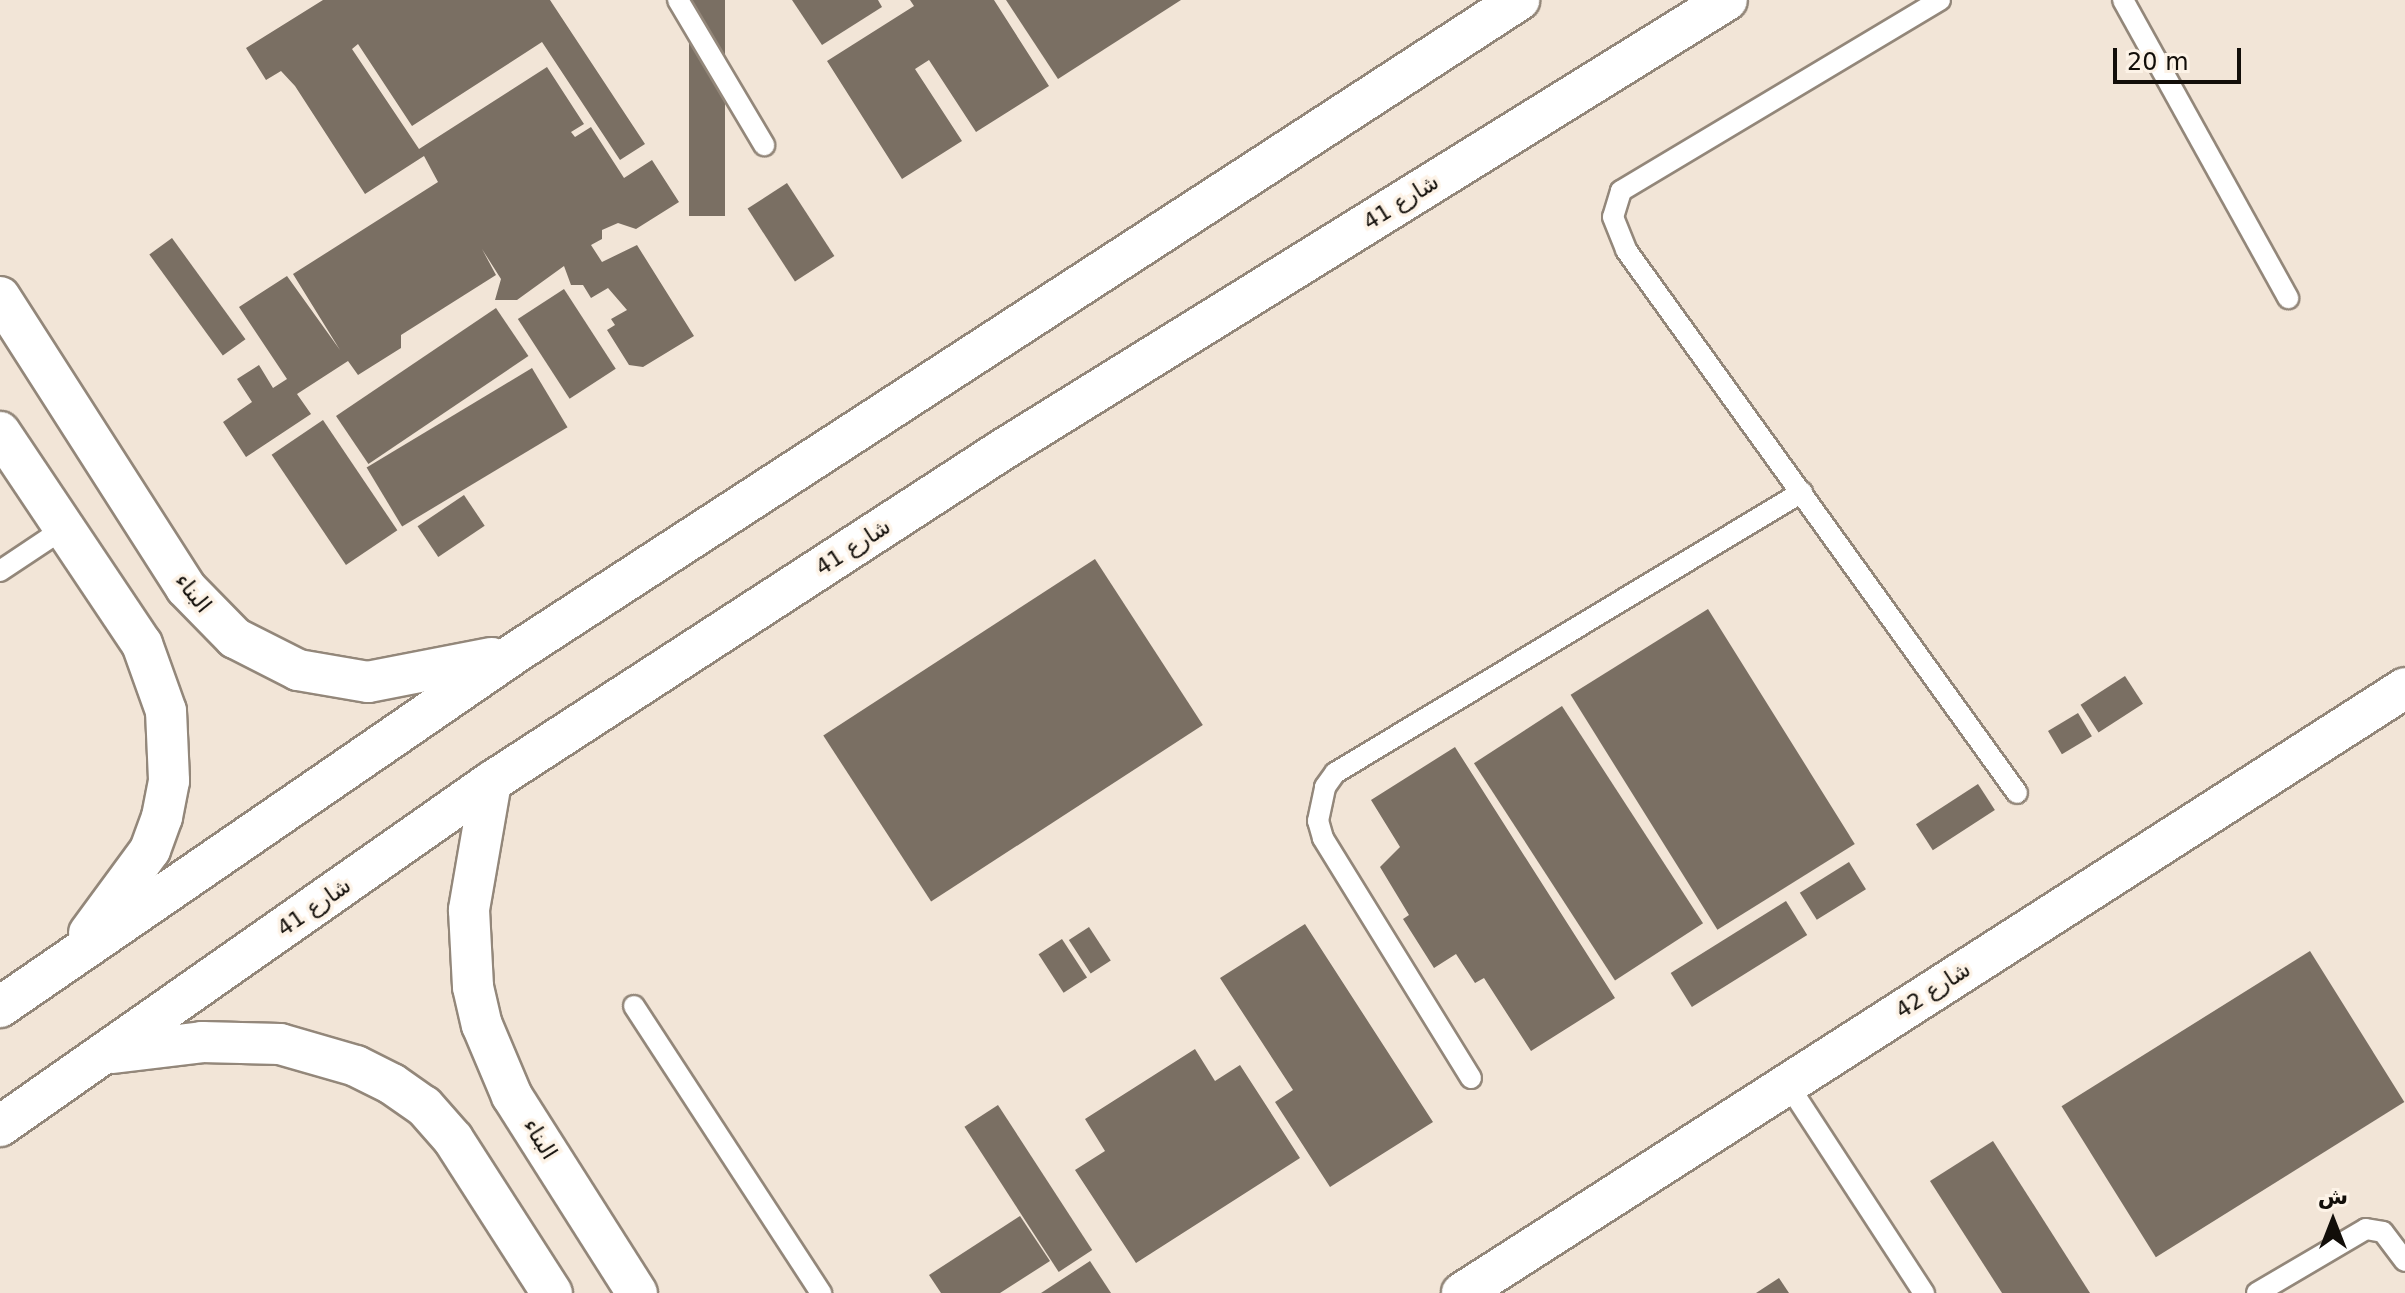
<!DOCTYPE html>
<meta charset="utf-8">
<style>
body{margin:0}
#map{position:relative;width:2405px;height:1293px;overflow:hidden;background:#f2e5d7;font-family:"DejaVu Sans","Noto Sans Arabic",sans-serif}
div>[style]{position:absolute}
.building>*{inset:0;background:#7a6f63;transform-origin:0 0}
.roads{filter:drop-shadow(2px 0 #93877a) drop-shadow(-2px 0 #93877a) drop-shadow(0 2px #93877a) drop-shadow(0 -2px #93877a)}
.service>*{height:20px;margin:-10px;padding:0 10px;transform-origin:10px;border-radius:10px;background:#fff}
.minor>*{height:40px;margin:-20px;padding:0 20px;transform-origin:20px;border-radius:20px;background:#fff}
span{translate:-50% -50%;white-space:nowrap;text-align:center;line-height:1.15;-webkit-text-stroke:7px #fdf3e7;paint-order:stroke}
.street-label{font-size:22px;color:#120e09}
.north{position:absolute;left:2293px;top:1181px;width:80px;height:80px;-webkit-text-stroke:6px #fdf3e7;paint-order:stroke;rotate:0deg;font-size:22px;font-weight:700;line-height:32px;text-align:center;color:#120e09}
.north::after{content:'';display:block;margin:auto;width:28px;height:36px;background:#120e09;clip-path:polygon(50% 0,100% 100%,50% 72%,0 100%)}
.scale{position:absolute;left:2113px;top:48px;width:128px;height:36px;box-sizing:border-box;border:4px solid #120e09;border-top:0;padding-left:10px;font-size:24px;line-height:28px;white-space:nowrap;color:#120e09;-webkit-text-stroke:6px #fdf3e7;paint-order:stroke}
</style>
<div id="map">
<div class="building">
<i style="clip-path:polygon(323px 0,550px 0,645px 144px,620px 160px,542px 42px,412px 126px,358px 44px,352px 49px,419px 149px,547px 67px,584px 124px,571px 132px,575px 137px,591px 127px,624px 178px,652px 160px,679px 202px,636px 229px,618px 223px,602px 230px,602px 239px,591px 245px,602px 262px,637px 245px,694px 336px,643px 367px,629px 365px,607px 330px,615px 325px,611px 319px,627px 310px,608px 288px,591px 298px,583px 285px,571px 285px,564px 266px,517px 300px,495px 300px,501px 279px,482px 249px,496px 275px,401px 335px,401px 348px,358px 375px,348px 361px,297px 394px,311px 414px,246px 457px,223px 422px,252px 402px,237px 379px,259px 365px,273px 388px,287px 379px,239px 307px,287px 276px,340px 350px,293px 274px,438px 182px,424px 156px,365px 194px,295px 86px,281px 71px,266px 80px,246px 48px)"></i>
<i style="left:689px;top:0;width:36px;height:216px"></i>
<i style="clip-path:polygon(792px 0,878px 0,882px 7px,822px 45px)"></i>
<i style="clip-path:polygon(910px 0,994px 0,1049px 86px,976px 132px,929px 60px,915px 69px,962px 141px,902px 179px,827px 61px,914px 6px)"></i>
<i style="clip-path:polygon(1006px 0,1181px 0,1058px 79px)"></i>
<i style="left:787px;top:183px;width:87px;height:47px;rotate:57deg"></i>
<i style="left:172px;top:238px;width:125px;height:28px;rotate:54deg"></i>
<i style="left:564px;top:289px;width:95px;height:55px;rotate:57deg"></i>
<i style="left:496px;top:308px;width:58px;height:193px;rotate:56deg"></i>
<i style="left:532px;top:368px;width:69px;height:193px;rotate:59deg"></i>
<i style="left:323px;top:420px;width:133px;height:62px;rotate:56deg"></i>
<i style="left:464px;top:495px;width:37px;height:56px;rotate:56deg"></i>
<i style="left:1095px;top:559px;width:198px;height:324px;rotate:57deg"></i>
<i style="left:1708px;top:609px;width:277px;height:162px;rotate:58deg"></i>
<i style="left:2125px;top:676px;width:33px;height:53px;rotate:57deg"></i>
<i style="left:1562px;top:706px;width:259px;height:105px;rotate:57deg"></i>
<i style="left:2078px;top:713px;width:27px;height:35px;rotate:59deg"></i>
<i style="clip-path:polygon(1455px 747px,1615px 998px,1531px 1051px,1484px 978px,1475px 983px,1456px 954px,1434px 968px,1403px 919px,1409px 915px,1380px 867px,1400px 847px,1371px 800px)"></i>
<i style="left:1978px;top:784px;width:31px;height:74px;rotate:57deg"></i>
<i style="left:1849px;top:862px;width:32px;height:58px;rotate:58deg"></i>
<i style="left:1786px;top:901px;width:40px;height:136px;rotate:58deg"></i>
<i style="clip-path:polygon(1305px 924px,1433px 1122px,1330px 1187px,1275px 1102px,1293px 1090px,1220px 978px)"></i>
<i style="left:1089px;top:927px;width:40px;height:24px;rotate:57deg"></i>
<i style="left:1062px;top:939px;width:46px;height:28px;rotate:57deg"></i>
<i style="left:2310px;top:951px;width:178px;height:293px;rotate:58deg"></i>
<i style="clip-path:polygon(1195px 1049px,1215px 1081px,1240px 1065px,1300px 1158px,1136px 1263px,1075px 1170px,1105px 1151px,1085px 1119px)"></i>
<i style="left:998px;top:1105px;width:173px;height:40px;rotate:57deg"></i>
<i style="clip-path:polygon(1993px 1141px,2090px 1293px,2002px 1293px,1930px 1181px)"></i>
<i style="clip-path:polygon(1020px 1216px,1050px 1261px,1000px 1293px,941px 1293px,929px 1275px)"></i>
<i style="clip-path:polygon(1090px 1261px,1111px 1293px,1041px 1293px)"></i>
<i style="clip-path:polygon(1779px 1278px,1789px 1293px,1756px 1293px)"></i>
</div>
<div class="roads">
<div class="service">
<i style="left:678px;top:0;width:169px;rotate:59.3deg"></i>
<i style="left:1940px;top:0;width:372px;rotate:149.1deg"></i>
<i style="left:1621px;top:191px;width:27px;rotate:107deg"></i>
<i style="left:1613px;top:217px;width:35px;rotate:68deg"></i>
<i style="left:1626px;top:250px;width:669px;rotate:54.24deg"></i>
<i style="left:2123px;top:0;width:341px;rotate:61deg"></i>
<i style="left:0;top:571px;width:76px;rotate:-33.7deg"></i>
<i style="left:634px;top:1006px;width:343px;rotate:56.9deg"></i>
<i style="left:1471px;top:1078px;width:282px;rotate:-121.7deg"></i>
<i style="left:1323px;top:838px;width:18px;rotate:-106deg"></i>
<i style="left:1318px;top:821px;width:35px;rotate:-78deg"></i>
<i style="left:1325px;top:787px;width:17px;rotate:-54deg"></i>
<i style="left:1335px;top:773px;width:545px;rotate:-31.04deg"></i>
<i style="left:1787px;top:1083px;width:251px;rotate:56.9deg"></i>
<i style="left:2257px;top:1293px;width:126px;rotate:-30.4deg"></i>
<i style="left:2366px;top:1229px;width:17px;rotate:10deg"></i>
<i style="left:2383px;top:1232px;width:36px;rotate:53deg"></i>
</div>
<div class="minor">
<i style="left:0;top:297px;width:345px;rotate:57.4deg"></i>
<i style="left:186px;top:588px;width:70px;rotate:45.6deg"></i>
<i style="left:235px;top:638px;width:71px;rotate:26.9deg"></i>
<i style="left:298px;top:670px;width:71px;rotate:9.7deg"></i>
<i style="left:368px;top:682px;width:126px;rotate:-11deg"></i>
<i style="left:0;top:432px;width:255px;rotate:56.2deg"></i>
<i style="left:142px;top:644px;width:71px;rotate:70.3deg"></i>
<i style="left:166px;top:711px;width:70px;rotate:87.5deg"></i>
<i style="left:169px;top:781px;width:37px;rotate:101deg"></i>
<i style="left:162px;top:817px;width:35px;rotate:110deg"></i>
<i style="left:150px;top:850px;width:103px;rotate:126.3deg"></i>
<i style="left:491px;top:782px;width:130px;rotate:99.8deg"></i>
<i style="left:469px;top:910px;width:77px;rotate:87deg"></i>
<i style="left:473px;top:987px;width:39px;rotate:77deg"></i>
<i style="left:482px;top:1025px;width:77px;rotate:67.1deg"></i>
<i style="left:512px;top:1096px;width:233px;rotate:57.6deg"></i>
<i style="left:0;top:1007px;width:625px;rotate:-34.5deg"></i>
<i style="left:515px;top:653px;width:1198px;rotate:-33.04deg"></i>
<i style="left:113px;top:1053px;width:90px;rotate:-7deg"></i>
<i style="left:202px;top:1042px;width:78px;rotate:1.5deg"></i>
<i style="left:280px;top:1044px;width:79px;rotate:16.1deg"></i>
<i style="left:356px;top:1066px;width:40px;rotate:26.6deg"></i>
<i style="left:392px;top:1084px;width:39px;rotate:35deg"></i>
<i style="left:424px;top:1106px;width:44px;rotate:48.7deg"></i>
<i style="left:453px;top:1139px;width:183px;rotate:57.3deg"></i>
<i style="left:0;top:1126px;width:600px;rotate:-35.02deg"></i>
<i style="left:491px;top:782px;width:609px;rotate:-33.01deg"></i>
<i style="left:1002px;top:450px;width:853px;rotate:-31.83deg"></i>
<i style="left:1462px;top:1293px;width:1120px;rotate:-32.68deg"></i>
</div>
</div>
<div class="street-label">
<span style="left:1401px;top:202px;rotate:-32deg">شارع 41</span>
<span style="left:853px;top:547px;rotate:-33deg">شارع 41</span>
<span style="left:193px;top:593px;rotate:51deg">البناء</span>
<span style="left:314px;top:907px;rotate:-35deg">شارع 41</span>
<span style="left:1933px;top:990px;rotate:-33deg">شارع 42</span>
<span style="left:540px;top:1139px;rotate:58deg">البناء</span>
</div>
<div class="north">ش</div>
<div class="scale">20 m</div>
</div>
